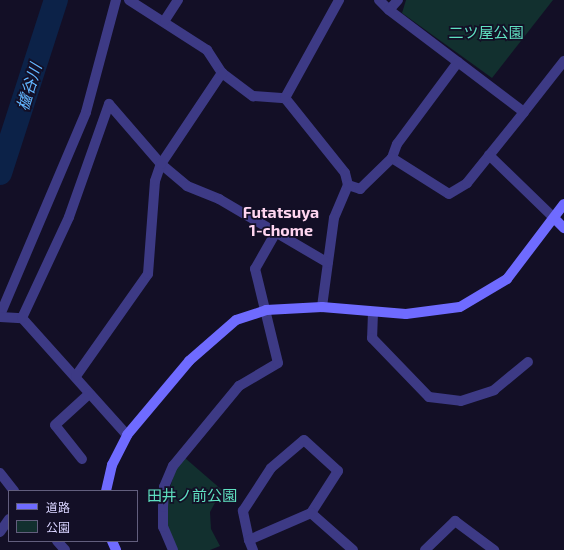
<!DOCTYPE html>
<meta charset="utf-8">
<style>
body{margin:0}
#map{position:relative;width:564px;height:550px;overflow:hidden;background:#130f26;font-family:"Exo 2","Noto Sans JP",sans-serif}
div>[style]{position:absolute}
.green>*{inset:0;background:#12302f}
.river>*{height:24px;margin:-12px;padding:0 12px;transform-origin:12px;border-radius:12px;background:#0c2248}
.street>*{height:10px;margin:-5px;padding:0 5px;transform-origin:5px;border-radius:5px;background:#3d3a85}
.secondary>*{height:10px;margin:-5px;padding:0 5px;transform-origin:5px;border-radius:5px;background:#6f6bff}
span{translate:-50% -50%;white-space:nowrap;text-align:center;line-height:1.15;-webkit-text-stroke:3.5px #130f26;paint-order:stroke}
.park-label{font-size:15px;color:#5fe0c0}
.water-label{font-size:16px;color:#62b6ff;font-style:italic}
.neighbourhood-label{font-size:16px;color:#ffd6f0;font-weight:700}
.legend{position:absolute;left:8px;top:490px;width:130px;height:52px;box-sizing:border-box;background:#130f26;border:1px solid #625e7d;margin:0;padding:5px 7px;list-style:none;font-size:12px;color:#d9d4ff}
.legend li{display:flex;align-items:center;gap:8px;height:20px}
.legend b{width:20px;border:1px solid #625e7d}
</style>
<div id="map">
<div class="green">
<i style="clip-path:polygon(406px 0,553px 0,492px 78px,402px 13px)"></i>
<i style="clip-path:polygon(185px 458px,222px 490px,210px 512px,211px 529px,220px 546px,210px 550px,177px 550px,167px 528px,167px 497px,176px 469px)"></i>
</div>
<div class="river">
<i style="left:0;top:173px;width:182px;rotate:-72.1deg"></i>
</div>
<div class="street">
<i style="left:129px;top:0;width:93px;rotate:32.7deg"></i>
<i style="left:207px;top:50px;width:27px;rotate:57deg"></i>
<i style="left:222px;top:73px;width:39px;rotate:37deg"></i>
<i style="left:253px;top:96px;width:32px;rotate:4deg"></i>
<i style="left:285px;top:98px;width:96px;rotate:51.3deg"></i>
<i style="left:345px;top:173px;width:12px;rotate:76deg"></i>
<i style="left:348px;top:185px;width:36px;rotate:113deg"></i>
<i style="left:334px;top:218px;width:90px;rotate:97.7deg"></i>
<i style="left:379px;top:0;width:14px;rotate:45deg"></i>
<i style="left:398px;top:0;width:13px;rotate:132deg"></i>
<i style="left:389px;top:10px;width:169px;rotate:37.1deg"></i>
<i style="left:524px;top:112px;width:65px;rotate:-51.9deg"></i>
<i style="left:165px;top:20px;width:24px;rotate:-57deg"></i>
<i style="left:458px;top:62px;width:102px;rotate:126.6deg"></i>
<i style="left:397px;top:144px;width:15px;rotate:110deg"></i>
<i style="left:392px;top:158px;width:67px;rotate:32.3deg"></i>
<i style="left:449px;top:194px;width:21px;rotate:-31deg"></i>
<i style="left:467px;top:183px;width:91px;rotate:-51.2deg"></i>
<i style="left:285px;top:98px;width:112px;rotate:-61.1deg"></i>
<i style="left:489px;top:155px;width:92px;rotate:44.1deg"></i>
<i style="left:348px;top:185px;width:13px;rotate:18deg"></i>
<i style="left:360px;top:189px;width:45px;rotate:-44.1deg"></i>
<i style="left:373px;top:312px;width:26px;rotate:92deg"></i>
<i style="left:372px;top:338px;width:82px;rotate:46deg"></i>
<i style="left:429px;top:397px;width:32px;rotate:7deg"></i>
<i style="left:461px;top:401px;width:35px;rotate:-18deg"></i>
<i style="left:494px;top:390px;width:44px;rotate:-39.5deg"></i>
<i style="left:0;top:315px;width:220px;rotate:-67deg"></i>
<i style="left:86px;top:112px;width:116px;rotate:-75deg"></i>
<i style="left:0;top:317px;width:22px;rotate:3deg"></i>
<i style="left:22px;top:318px;width:157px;rotate:48.1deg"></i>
<i style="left:22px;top:318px;width:111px;rotate:-65deg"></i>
<i style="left:69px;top:217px;width:120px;rotate:-70.5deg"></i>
<i style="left:109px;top:104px;width:79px;rotate:49.1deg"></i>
<i style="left:161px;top:164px;width:34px;rotate:40deg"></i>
<i style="left:187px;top:186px;width:35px;rotate:22deg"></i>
<i style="left:219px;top:199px;width:126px;rotate:30.4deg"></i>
<i style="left:76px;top:376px;width:125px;rotate:-54.8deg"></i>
<i style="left:148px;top:274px;width:93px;rotate:-85.7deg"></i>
<i style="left:155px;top:181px;width:18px;rotate:-71deg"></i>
<i style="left:161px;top:164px;width:110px;rotate:-56.2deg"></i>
<i style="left:82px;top:459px;width:43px;rotate:-128.5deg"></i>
<i style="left:55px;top:425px;width:46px;rotate:-42.4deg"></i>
<i style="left:0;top:473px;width:23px;rotate:52deg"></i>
<i style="left:0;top:532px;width:16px;rotate:-55deg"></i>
<i style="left:249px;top:540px;width:30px;rotate:-102deg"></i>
<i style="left:243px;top:511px;width:51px;rotate:-56.9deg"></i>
<i style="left:271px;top:468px;width:43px;rotate:-40.3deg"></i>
<i style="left:304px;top:440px;width:46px;rotate:42.4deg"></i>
<i style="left:338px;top:471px;width:50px;rotate:122.7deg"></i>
<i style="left:57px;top:541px;width:12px;rotate:48deg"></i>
<i style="left:173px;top:550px;width:25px;rotate:-113deg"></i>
<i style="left:163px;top:527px;width:20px;rotate:-90deg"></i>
<i style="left:163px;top:507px;width:20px;rotate:-87deg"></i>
<i style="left:164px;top:487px;width:23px;rotate:-67deg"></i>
<i style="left:173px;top:466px;width:104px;rotate:-50.5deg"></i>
<i style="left:239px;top:386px;width:45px;rotate:-30.5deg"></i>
<i style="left:278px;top:363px;width:97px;rotate:-103.7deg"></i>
<i style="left:255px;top:269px;width:40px;rotate:-60.3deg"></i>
<i style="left:253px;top:550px;width:11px;rotate:-112deg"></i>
<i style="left:249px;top:540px;width:68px;rotate:-23.5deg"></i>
<i style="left:311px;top:513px;width:56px;rotate:41.4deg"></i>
<i style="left:425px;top:550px;width:42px;rotate:-44deg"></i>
<i style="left:455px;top:521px;width:49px;rotate:36.6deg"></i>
</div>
<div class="secondary">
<i style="left:555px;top:219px;width:13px;rotate:45deg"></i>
<i style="left:106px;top:491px;width:27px;rotate:-77deg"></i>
<i style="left:112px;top:465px;width:34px;rotate:-63deg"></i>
<i style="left:127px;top:435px;width:97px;rotate:-50deg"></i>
<i style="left:189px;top:361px;width:62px;rotate:-41.1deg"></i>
<i style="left:236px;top:320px;width:32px;rotate:-18deg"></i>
<i style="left:266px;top:310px;width:56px;rotate:-3.1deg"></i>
<i style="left:322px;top:307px;width:84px;rotate:4.8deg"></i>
<i style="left:406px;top:314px;width:54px;rotate:-7.4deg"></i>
<i style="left:460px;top:307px;width:55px;rotate:-30.8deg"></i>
<i style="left:507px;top:279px;width:94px;rotate:-52.8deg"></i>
<i style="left:112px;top:541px;width:10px;rotate:66deg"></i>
</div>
<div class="park-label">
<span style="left:486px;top:33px">二ツ屋公園</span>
<span style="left:192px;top:496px">田井ノ前公園</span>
</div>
<div class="water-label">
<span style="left:29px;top:87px;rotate:-73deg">櫨谷川</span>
</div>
<div class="neighbourhood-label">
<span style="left:281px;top:221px">Futatsuya<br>1-chome</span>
</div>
<ul class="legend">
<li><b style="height:5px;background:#6f6bff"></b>道路</li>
<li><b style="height:11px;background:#12302f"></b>公園</li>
</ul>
</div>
